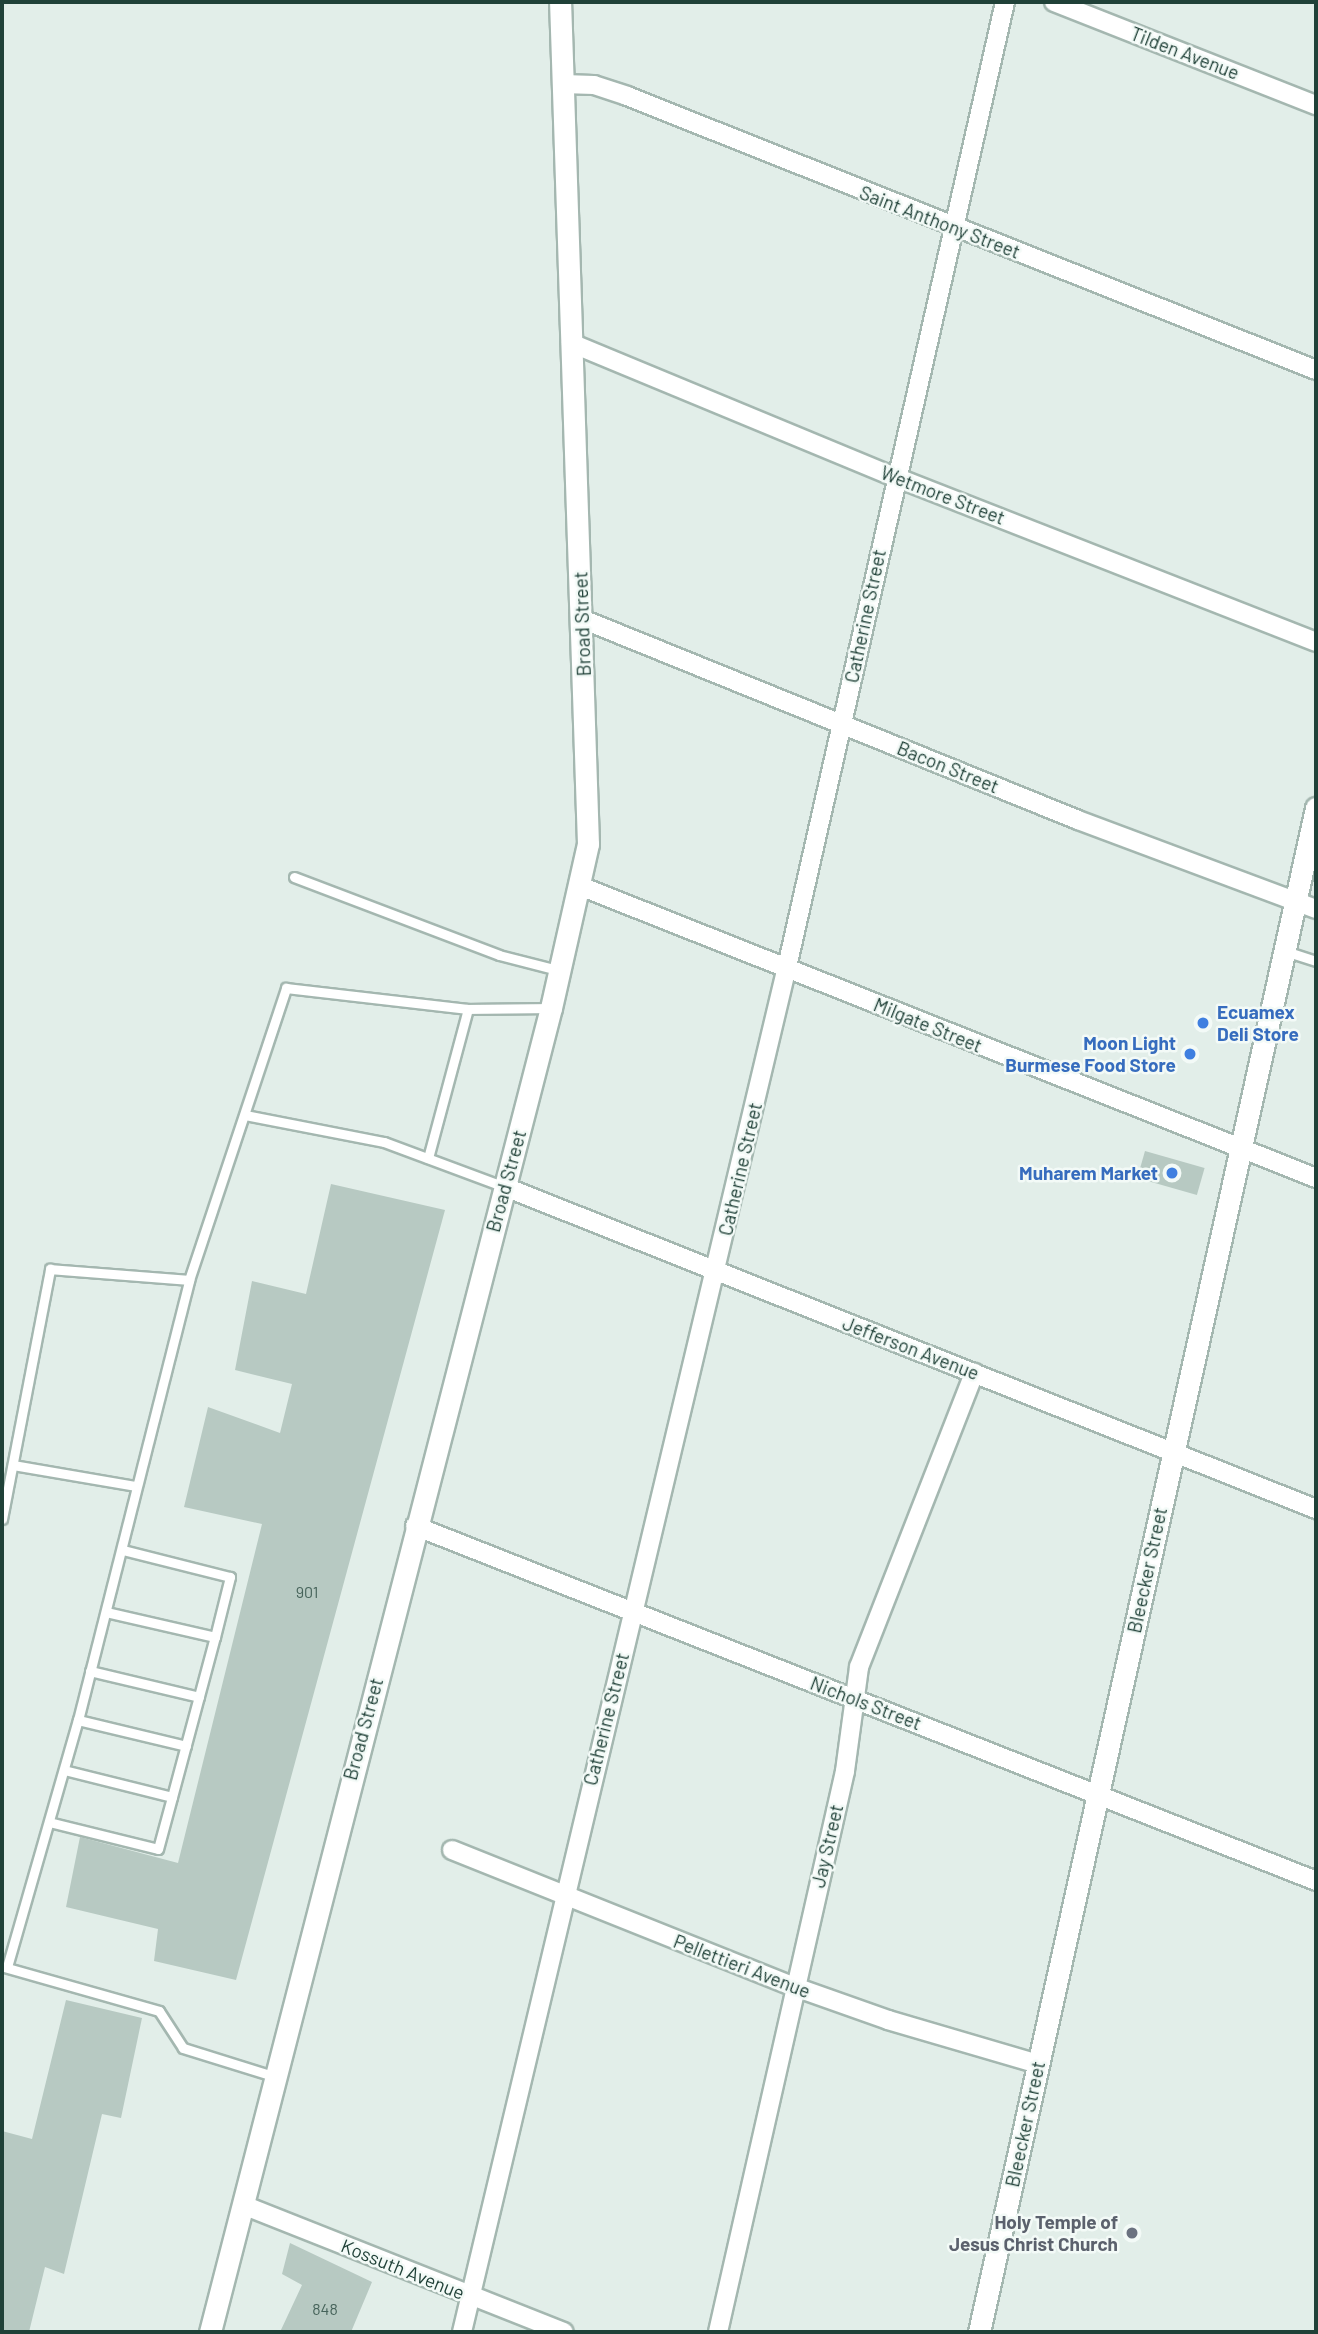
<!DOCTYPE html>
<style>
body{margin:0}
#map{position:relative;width:1318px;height:2334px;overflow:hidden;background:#e2eee9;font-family:Barlow,sans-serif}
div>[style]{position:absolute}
.building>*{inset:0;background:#b7c9c2;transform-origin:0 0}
.roads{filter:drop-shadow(2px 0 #a4b7b0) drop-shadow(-2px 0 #a4b7b0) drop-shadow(0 2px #a4b7b0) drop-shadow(0 -2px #a4b7b0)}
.service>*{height:9px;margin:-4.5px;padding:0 4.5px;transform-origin:4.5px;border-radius:4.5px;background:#fff}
.minor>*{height:18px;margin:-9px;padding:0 9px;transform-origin:9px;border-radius:9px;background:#fff}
.tertiary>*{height:21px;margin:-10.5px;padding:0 10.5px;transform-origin:10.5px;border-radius:10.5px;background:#fff}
.secondary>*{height:21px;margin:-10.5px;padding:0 10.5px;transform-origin:10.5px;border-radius:10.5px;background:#fff}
.dots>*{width:19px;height:19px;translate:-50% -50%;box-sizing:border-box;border:4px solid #f3faf7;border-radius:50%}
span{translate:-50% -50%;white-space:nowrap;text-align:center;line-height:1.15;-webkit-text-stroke:5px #f3faf7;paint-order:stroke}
.number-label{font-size:16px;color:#46635a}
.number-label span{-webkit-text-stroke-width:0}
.street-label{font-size:19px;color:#204138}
.shop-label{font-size:19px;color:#366cbe;font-weight:700}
.left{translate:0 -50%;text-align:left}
.right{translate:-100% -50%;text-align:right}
.worship-label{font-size:19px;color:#5b616d;font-weight:700}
.frame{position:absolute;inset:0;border:4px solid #204138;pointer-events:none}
</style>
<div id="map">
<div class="building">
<i style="left:1145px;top:1151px;width:62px;height:28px;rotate:16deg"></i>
<i style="clip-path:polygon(331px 1184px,445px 1210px,236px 1980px,154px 1961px,158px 1929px,66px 1907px,80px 1837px,178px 1863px,262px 1524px,184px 1507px,208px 1407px,280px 1433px,292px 1384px,235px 1370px,252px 1281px,306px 1294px)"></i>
<i style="clip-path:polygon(66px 2000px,142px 2018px,121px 2118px,102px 2114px,64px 2274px,45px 2267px,29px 2332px,2px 2332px,2px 2131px,32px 2139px)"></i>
<i style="clip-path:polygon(290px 2243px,372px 2282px,351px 2332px,280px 2332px,302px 2285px,282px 2274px)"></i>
</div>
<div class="roads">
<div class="service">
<i style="left:294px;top:877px;width:219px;rotate:20.8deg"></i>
<i style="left:499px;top:955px;width:61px;rotate:14.3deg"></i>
<i style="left:1285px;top:951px;width:33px;rotate:18deg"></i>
<i style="left:245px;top:1115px;width:142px;rotate:11deg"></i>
<i style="left:384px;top:1142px;width:129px;rotate:20.4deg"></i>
<i style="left:428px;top:1158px;width:154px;rotate:-75deg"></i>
<i style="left:468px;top:1009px;width:82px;rotate:-0.7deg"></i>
<i style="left:13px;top:1465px;width:125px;rotate:9.7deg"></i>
<i style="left:2px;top:1519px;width:255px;rotate:-79.1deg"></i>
<i style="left:50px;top:1269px;width:139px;rotate:4.5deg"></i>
<i style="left:106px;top:1612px;width:112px;rotate:12.9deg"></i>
<i style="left:90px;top:1671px;width:112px;rotate:13.4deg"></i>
<i style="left:78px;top:1720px;width:111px;rotate:13.5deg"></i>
<i style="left:64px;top:1770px;width:111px;rotate:14deg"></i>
<i style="left:172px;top:1797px;width:166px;rotate:-75deg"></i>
<i style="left:215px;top:1637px;width:62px;rotate:-76deg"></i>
<i style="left:230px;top:1577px;width:110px;rotate:-165.8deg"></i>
<i style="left:49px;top:1822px;width:112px;rotate:13.9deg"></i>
<i style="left:158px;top:1849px;width:54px;rotate:-74.9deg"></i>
<i style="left:4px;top:1967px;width:161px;rotate:15.8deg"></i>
<i style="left:159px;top:2011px;width:44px;rotate:57deg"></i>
<i style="left:183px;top:2048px;width:94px;rotate:17.3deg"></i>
<i style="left:7px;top:1967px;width:257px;rotate:-74deg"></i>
<i style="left:78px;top:1720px;width:454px;rotate:-75.8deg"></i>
<i style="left:189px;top:1280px;width:308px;rotate:-71.6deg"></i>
<i style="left:286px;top:988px;width:183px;rotate:6.6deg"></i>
</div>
<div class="minor">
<i style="left:1054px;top:2px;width:282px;rotate:21.5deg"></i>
<i style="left:563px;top:84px;width:31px;rotate:2deg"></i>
<i style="left:594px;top:85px;width:35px;rotate:18deg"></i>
<i style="left:627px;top:96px;width:741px;rotate:21.69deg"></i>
<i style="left:571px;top:343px;width:351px;rotate:22.5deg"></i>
<i style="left:895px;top:477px;width:452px;rotate:21.4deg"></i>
<i style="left:582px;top:619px;width:535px;rotate:22.06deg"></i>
<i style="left:1078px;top:820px;width:254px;rotate:20.5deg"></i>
<i style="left:580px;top:886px;width:792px;rotate:21.64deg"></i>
<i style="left:505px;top:1187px;width:873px;rotate:21.66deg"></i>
<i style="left:415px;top:1526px;width:968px;rotate:21.5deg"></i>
<i style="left:452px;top:1850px;width:369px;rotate:21.8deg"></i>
<i style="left:795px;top:1987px;width:99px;rotate:19.5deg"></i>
<i style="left:888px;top:2020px;width:156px;rotate:16.3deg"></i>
<i style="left:243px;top:2205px;width:345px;rotate:21.6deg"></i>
<i style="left:462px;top:2332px;width:1403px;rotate:-76.61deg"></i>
<i style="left:787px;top:967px;width:989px;rotate:-77.27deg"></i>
<i style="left:718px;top:2332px;width:575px;rotate:-77.24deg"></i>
<i style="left:845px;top:1771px;width:105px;rotate:-82.3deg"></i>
<i style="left:859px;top:1667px;width:316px;rotate:-68.6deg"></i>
</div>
<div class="tertiary">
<i style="left:979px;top:2332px;width:1561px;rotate:-77.53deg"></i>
</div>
<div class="secondary">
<i style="left:210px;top:2332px;width:1367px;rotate:-75.56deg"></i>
<i style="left:551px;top:1008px;width:168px;rotate:-77.3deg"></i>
<i style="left:588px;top:844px;width:842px;rotate:-91.9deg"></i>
</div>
</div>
<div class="dots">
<i style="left:1203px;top:1023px;background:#3f7fe0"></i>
<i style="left:1190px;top:1054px;background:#3f7fe0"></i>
<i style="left:1172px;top:1173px;background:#3f7fe0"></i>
<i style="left:1132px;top:2233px;background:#6b7280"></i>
</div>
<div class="number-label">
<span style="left:307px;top:1592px">901</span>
<span style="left:325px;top:2309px">848</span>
</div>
<div class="street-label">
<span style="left:1185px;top:53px;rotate:21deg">Tilden Avenue</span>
<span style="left:940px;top:222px;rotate:21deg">Saint Anthony Street</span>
<span style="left:943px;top:495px;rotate:21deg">Wetmore Street</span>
<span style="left:865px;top:616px;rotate:-78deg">Catherine Street</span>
<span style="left:582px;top:624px;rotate:-92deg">Broad Street</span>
<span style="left:948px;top:767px;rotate:22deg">Bacon Street</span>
<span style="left:928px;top:1025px;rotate:22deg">Milgate Street</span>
<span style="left:740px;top:1169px;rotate:-77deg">Catherine Street</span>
<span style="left:506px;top:1181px;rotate:-75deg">Broad Street</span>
<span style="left:911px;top:1348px;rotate:21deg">Jefferson Avenue</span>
<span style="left:1147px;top:1570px;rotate:-78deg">Bleecker Street</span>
<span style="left:866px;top:1703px;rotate:21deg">Nichols Street</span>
<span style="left:606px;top:1719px;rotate:-76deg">Catherine Street</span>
<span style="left:363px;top:1729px;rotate:-75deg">Broad Street</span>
<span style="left:827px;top:1846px;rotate:-77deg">Jay Street</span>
<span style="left:742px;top:1966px;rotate:21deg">Pellettieri Avenue</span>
<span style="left:1025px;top:2124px;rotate:-78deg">Bleecker Street</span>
<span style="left:403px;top:2269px;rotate:22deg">Kossuth Avenue</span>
</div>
<div class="shop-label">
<span class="left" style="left:1217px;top:1023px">Ecuamex<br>Deli Store</span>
<span class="right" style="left:1176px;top:1054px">Moon Light<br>Burmese Food Store</span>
<span class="right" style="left:1158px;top:1173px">Muharem Market</span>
</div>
<div class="worship-label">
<span class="right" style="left:1118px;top:2233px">Holy Temple of<br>Jesus Christ Church</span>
</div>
<div class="frame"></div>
</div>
